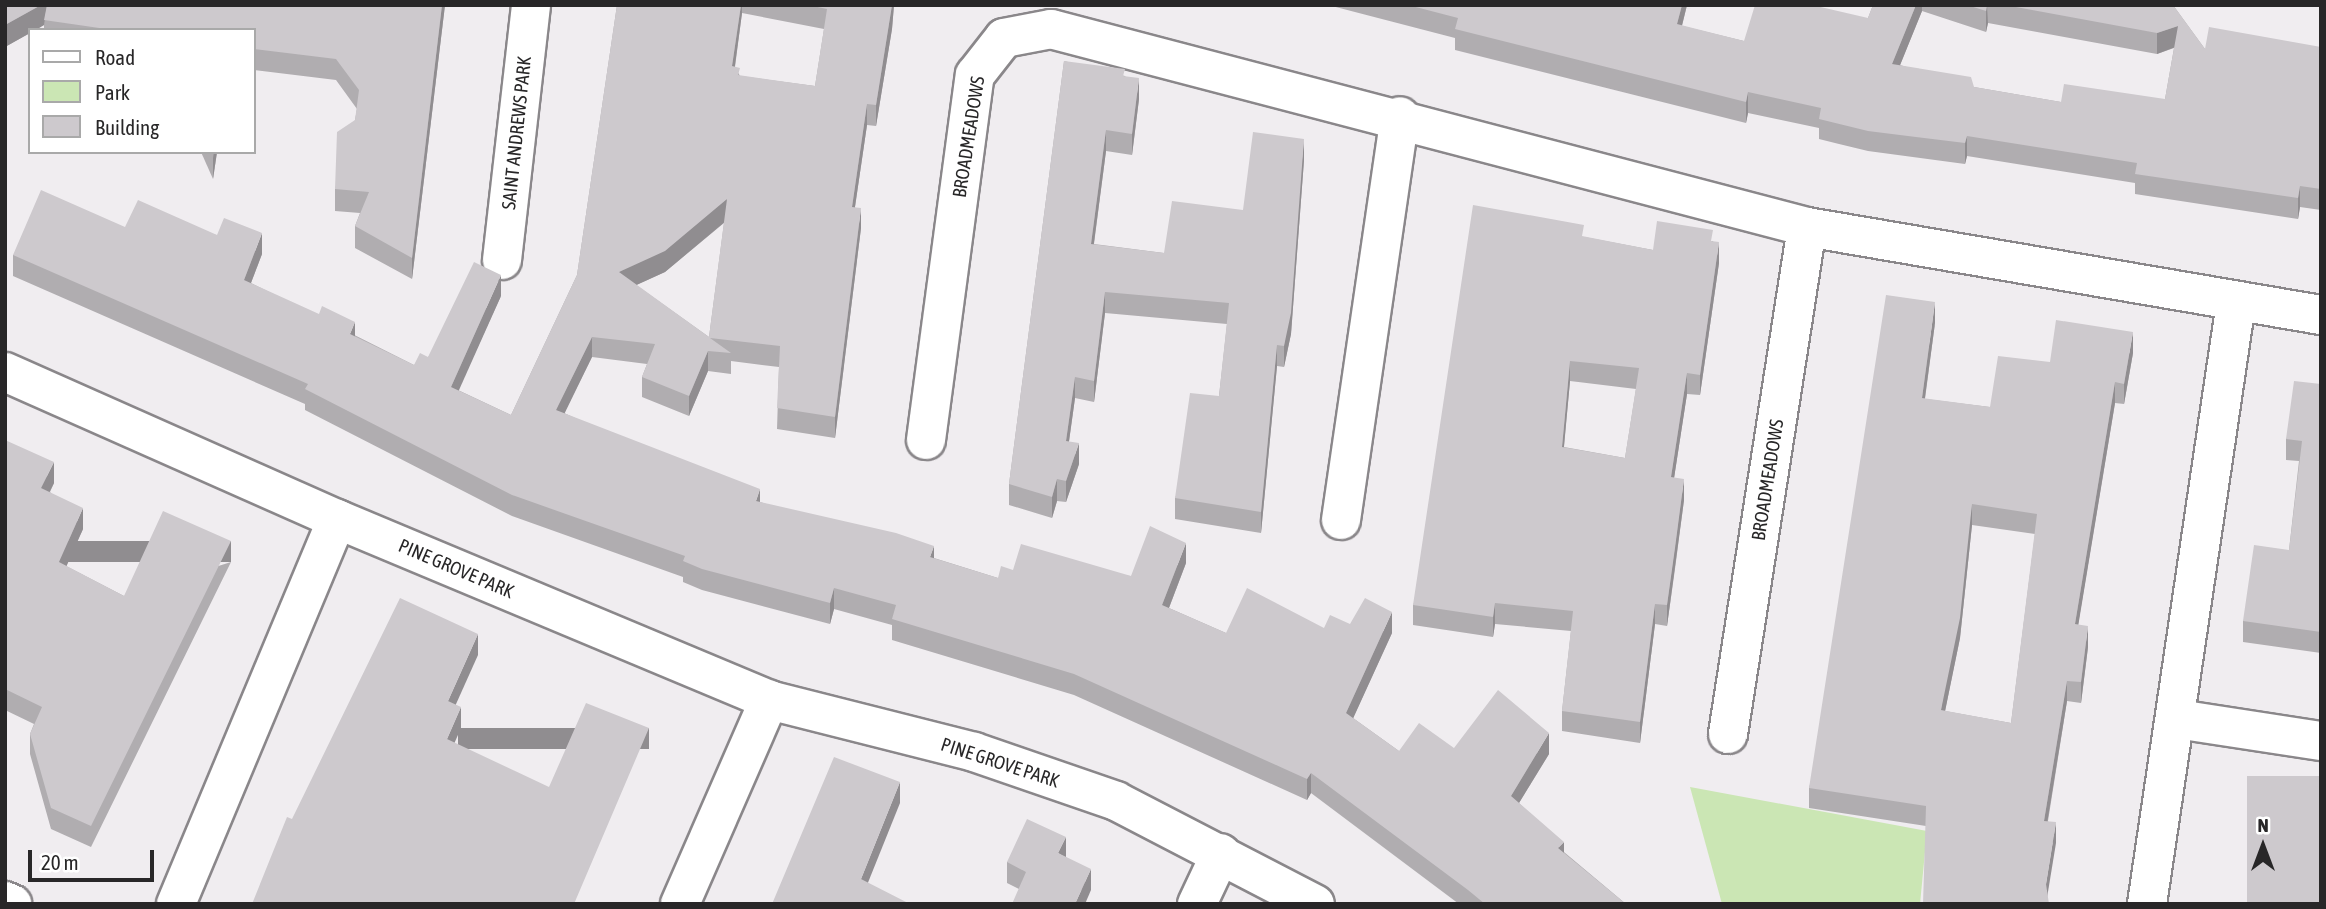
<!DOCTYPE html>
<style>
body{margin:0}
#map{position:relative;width:2326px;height:909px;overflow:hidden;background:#f0edf0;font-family:"Asap Condensed",sans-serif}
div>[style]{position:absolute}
.green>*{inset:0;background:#cbe6b4}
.roads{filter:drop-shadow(2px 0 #8a878a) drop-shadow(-2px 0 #8a878a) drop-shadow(0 2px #8a878a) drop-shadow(0 -2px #8a878a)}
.minor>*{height:38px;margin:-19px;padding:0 19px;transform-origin:19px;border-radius:19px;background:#fff}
.wall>*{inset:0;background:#b0adb0}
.shaded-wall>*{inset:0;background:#908d90;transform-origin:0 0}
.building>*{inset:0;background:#cdc9cd;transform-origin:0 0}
span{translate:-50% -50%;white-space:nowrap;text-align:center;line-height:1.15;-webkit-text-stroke:6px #fff;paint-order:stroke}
.street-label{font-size:19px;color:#282728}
.frame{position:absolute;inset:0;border:7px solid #282728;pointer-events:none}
.legend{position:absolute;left:28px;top:28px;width:228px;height:126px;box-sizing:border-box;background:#fff;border:2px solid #a9a9a9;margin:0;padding:9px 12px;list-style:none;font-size:21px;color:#282728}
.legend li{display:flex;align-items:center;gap:14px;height:35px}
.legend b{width:35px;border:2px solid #a9a9a9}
.north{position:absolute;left:2228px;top:811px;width:70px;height:70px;-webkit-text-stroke:5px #fff;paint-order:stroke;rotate:0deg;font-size:19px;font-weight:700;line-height:28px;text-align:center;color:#282728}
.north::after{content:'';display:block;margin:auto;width:24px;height:32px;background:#282728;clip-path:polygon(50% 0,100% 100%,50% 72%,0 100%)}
.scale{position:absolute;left:28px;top:850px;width:126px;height:32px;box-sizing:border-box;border:4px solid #282728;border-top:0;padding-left:9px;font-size:21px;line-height:24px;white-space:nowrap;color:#282728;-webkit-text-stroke:5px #fff;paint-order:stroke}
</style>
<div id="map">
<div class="green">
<i style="clip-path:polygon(1690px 787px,1927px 831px,1920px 904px,1722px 904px)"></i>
</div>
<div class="roads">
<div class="minor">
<i style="left:502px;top:260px;width:257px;rotate:-83.5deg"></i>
<i style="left:5px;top:372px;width:363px;rotate:23.9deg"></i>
<i style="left:337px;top:519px;width:468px;rotate:22.7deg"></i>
<i style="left:769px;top:700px;width:211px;rotate:14.2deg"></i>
<i style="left:974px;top:752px;width:150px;rotate:19deg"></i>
<i style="left:1116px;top:801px;width:224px;rotate:27.4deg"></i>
<i style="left:926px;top:440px;width:368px;rotate:-82.4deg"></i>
<i style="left:975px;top:75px;width:47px;rotate:-51.9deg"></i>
<i style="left:1004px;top:38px;width:48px;rotate:-10.8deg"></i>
<i style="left:1051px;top:29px;width:781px;rotate:14.68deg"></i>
<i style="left:1807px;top:227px;width:521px;rotate:9.72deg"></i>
<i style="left:1341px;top:520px;width:408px;rotate:-81.7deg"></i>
<i style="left:2177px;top:719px;width:146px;rotate:8.7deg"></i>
<i style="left:1728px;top:734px;width:513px;rotate:-81.14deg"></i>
<i style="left:5px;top:901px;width:8px;rotate:23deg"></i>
<i style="left:176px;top:904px;width:417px;rotate:-67.3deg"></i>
<i style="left:680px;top:904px;width:223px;rotate:-66.4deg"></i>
<i style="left:1197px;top:904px;width:56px;rotate:-64.8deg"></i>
<i style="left:2147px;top:904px;width:608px;rotate:-81.58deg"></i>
</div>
</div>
<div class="wall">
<i style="clip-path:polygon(5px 5px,445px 5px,412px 279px,355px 248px,355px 226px,360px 213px,335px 211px,335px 189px,355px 120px,357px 109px,336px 80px,254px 70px,254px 30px,44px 30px,44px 25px,30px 30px,30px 33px,5px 47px)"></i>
<i style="clip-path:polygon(evenodd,617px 5px,894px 5px,892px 29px,876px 126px,867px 125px,855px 207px,861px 228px,835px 438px,777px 429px,779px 367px,731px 361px,731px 374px,708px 371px,689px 416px,642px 397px,642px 377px,647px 364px,592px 357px,564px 413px,760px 502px,934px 558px,998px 578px,1013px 570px,1131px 576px,1186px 563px,1169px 608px,1226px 633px,1324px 628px,1350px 624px,1392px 633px,1353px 718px,1399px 751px,1454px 748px,1549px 754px,1519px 803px,1564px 852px,1626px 904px,1459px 904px,1311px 793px,1307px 800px,1074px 695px,892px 640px,892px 625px,834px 609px,830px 624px,702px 590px,683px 582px,683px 577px,512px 516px,305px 410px,305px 404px,13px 276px,13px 255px,125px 227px,217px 235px,262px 254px,251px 283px,414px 365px,428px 357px,501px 296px,458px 390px,511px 415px,577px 275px,617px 5px,742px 13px,824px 29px,815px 86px,740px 76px,735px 67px,742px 13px,617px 5px,724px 223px,709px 337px,636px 285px,665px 272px,724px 223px)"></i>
<i style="clip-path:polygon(evenodd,1328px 5px,1687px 5px,1682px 26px,1744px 41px,1868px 18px,1873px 5px,2173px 5px,2205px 49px,2321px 47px,2321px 210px,2300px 207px,2298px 219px,2135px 194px,2135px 183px,1967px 156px,1965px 164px,1868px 151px,1819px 139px,1819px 128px,1748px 113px,1746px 123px,1455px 50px,1455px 38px,1328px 5px,1922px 11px,1986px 32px,1988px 23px,2157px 54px,2174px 48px,2165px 99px,2061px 102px,1974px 87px,1900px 65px,1922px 11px)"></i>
<i style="clip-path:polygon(1064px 61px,1125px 76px,1139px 99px,1132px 155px,1106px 151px,1094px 244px,1164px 253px,1243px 210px,1304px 160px,1291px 334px,1284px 367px,1277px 366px,1261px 533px,1175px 519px,1175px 498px,1219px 396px,1227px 324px,1105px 313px,1094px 402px,1075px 398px,1069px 442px,1079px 464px,1066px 502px,1057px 501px,1052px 518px,1009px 505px,1009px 484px)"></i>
<i style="clip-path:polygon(201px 152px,217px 152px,213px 179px)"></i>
<i style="clip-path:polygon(evenodd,1584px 237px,1653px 250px,1713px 241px,1719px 263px,1700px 395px,1687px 394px,1674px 478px,1684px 500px,1675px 569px,1667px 626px,1655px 624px,1640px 743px,1562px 731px,1562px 711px,1571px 631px,1495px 624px,1493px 637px,1413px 625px,1413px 605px,1584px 237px,1570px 381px,1636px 389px,1625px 458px,1564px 447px,1570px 381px)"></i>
<i style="clip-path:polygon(evenodd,1935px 323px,1925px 399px,1990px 407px,2050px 362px,2133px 353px,2124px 404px,2115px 403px,2078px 625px,2088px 647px,2081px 703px,2067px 701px,2048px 821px,2056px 843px,1926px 826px,1809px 808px,1809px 788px,1935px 323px,1972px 525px,2035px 534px,2011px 723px,1945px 711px,1960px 638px,1972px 525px)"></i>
<i style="clip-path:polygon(2321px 384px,2321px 653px,2243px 642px,2243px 621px,2289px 550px,2299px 461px,2286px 460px,2286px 439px)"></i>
<i style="clip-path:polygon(5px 440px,54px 483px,50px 492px,83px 529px,66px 566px,124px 596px,231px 562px,91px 847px,51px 829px,30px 754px,30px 734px,34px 724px,5px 710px)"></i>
<i style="clip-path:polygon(2247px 777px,2321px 904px,2253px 904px,2247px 798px)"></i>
<i style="clip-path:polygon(1066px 857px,1091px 890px,1019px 889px,1007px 883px,1007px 862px)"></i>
</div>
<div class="shaded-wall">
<i style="clip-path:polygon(41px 5px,47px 5px,44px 25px,36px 30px,30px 30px,30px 33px,5px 47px,5px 25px)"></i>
<i style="clip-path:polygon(442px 5px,445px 5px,412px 279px,412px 258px)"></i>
<i style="clip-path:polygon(741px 5px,742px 5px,742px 13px,732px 87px,732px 66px)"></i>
<i style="clip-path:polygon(892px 5px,894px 5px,892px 29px,876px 126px,876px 105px)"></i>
<i style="clip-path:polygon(1682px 5px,1687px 5px,1677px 45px,1677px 24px)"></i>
<i style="clip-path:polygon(1916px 5px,1922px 5px,1922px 11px,1892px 85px,1892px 64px)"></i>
<i style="clip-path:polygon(1987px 5px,1988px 23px,1986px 32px,1986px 11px)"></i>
<i style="clip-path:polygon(2178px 26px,2178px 46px,2157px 54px,2157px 33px)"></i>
<i style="clip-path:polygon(1139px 78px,1139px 99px,1132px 155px,1132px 134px)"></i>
<i style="clip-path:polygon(1748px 92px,1748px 113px,1746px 123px,1746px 102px)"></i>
<i style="clip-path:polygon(867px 104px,867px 125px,852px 227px,852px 207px)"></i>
<i style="clip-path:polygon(1106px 130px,1106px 151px,1091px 265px,1091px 244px)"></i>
<i style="clip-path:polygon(1967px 136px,1967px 156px,1965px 164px,1965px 143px)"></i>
<i style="clip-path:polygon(1304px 139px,1304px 160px,1291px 334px,1284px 367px,1284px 346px)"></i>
<i style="clip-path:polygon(214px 152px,217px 152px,213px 179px,213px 158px)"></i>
<i style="clip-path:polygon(2300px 186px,2300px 207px,2298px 219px,2298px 198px)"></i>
<i style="clip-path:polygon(727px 199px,727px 220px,665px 272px,619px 293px,619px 272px)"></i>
<i style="clip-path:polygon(861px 208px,861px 228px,835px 438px,835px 417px)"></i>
<i style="clip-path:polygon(262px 233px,262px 254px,244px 301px,244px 280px)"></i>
<i style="clip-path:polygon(1719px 242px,1719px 263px,1700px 395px,1700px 375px)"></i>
<i style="clip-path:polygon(501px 275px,501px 296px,451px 408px,451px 387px)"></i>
<i style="clip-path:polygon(1105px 292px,1105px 313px,1094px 402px,1094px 381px)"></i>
<i style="clip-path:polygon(1935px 302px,1935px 323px,1922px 419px,1922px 398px)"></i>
<i style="clip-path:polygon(355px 322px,355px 343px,350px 334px)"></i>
<i style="clip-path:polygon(2133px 332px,2133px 353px,2124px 404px,2124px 384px)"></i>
<i style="clip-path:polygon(592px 337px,592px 357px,556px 431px,556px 410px)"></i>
<i style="clip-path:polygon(1277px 345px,1277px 366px,1261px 533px,1261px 512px)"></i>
<i style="clip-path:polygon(708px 351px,708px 371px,689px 416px,689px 396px)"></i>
<i style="clip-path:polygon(1570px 361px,1570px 381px,1562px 467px,1562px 447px)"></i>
<i style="clip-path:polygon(1687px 373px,1687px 394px,1671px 498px,1671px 477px)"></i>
<i style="clip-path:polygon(1075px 377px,1075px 398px,1066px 462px,1066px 441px)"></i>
<i style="clip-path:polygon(2115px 382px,2115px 403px,2075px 645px,2075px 624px)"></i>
<i style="clip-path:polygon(1079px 443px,1079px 464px,1066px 502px,1066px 481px)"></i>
<i style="clip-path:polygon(54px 462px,54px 483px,41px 509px,41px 488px)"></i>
<i style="clip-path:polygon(1057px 479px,1057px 501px,1052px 518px,1052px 497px)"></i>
<i style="clip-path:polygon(1684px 479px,1684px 500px,1667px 626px,1667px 605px)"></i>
<i style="clip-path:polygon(760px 489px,760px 509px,756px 501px)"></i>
<i style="clip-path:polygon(1972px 504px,1972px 525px,1960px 638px,1941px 731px,1941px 710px)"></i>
<i style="clip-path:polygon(83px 508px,83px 529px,59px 583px,59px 562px)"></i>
<i style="left:231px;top:541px;width:21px;height:318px;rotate:90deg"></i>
<i style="clip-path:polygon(1186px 543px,1186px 563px,1162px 626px,1162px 605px)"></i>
<i style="clip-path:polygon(934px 546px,934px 567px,930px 557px)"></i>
<i style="clip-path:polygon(834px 588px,834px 609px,830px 624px,830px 603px)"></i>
<i style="clip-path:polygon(1495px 603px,1495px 624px,1493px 637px,1493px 617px)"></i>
<i style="clip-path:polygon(1655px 604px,1655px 624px,1640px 743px,1640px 722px)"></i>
<i style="clip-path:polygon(1392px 612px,1392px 633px,1346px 734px,1346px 713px)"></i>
<i style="clip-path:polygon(2088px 626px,2088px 647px,2081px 703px,2081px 682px)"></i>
<i style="clip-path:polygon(478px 634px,478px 655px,448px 722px,448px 701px)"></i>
<i style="clip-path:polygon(2067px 681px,2067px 701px,2044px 842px,2044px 821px)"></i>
<i style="clip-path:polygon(461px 707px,461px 728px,447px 760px,447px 739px)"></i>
<i style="left:649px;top:728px;width:21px;height:191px;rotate:90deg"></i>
<i style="clip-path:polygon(1549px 733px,1549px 754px,1511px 816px,1511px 796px)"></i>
<i style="clip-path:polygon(1311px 773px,1311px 793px,1307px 800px,1307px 779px)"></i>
<i style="clip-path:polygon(900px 782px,900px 803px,861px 900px,861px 879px)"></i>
<i style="clip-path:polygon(2056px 822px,2056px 843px,2046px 904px,2046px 884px)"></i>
<i style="clip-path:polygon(1066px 837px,1066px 858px,1058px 853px)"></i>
<i style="clip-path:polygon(1564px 842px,1564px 863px,1558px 848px)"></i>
<i style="clip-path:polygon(1091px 869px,1091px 890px,1085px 904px,1075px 904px)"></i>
</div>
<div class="building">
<i style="clip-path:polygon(5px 5px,41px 5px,5px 25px)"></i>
<i style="clip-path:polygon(47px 5px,442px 5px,412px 258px,355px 226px,369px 192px,335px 189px,337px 132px,355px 120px,359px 90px,336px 59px,254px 49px,254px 30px,113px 30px,44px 20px)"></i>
<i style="clip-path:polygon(evenodd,617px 5px,741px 5px,732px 66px,740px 68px,738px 75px,815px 86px,827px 9px,808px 5px,892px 5px,876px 105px,867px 104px,852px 207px,861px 208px,835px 417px,777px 408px,780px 346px,710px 338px,731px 353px,708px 351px,689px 396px,642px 377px,655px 344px,592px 337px,556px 410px,760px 489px,756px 501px,896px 533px,934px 546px,930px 557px,998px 578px,1001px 566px,1013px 570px,1021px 544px,1131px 576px,1150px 526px,1186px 543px,1162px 605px,1226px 633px,1247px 588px,1324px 628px,1330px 615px,1350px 624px,1365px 598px,1392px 612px,1346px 713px,1399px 751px,1419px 723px,1454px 748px,1498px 690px,1549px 733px,1511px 796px,1564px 842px,1558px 848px,1626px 904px,1485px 904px,1468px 890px,1311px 773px,1307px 779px,1074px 674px,892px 619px,896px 605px,834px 588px,830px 603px,702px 569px,683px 561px,685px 556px,512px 495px,305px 389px,308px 384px,13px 255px,41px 190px,125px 227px,138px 200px,217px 235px,224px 218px,262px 233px,244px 280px,319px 314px,322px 306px,355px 322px,350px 334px,414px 365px,420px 353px,428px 357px,474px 262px,501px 275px,451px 387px,511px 415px,577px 275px,617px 5px,727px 199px,709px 337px,619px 272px,665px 251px,727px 199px)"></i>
<i style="clip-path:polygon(1408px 5px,1682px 5px,1677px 24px,1744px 41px,1755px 5px,1812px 5px,1868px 18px,1873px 5px,1916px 5px,1892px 64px,1971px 77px,1974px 87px,2061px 102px,2064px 84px,2165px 99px,2178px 26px,2157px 33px,2005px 5px,2173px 5px,2205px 49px,2209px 27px,2321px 47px,2321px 189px,2300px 186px,2298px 198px,2135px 174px,2137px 163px,1967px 136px,1965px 143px,1868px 131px,1819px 119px,1821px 108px,1748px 92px,1746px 102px,1455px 29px,1458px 18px)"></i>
<i style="clip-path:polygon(1967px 5px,1987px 5px,1986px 11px)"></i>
<i style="clip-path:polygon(1064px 61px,1125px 69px,1123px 76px,1139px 78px,1132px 134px,1106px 130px,1091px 244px,1164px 253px,1172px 201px,1243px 210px,1253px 132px,1304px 139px,1291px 313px,1284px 346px,1277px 345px,1261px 512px,1175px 498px,1190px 393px,1219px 396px,1229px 303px,1105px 292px,1094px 381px,1075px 377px,1066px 441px,1079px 443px,1066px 481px,1057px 479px,1052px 497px,1009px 484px)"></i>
<i style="clip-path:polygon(evenodd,1473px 205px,1584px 225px,1582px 236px,1653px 250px,1657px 221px,1713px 230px,1711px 241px,1719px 242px,1700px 375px,1687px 373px,1671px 477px,1684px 479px,1675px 548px,1667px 605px,1655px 604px,1640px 722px,1562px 711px,1573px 611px,1495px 603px,1493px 617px,1413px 605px,1473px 205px,1570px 361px,1639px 368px,1625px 458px,1562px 447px,1570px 361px)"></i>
<i style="clip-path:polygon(evenodd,1886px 295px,1935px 302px,1922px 398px,1990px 407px,1998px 356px,2050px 362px,2056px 320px,2133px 332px,2124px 384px,2115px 382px,2075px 624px,2088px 626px,2081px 682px,2067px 681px,2044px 821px,2056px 822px,2046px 884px,2049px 904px,1923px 904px,1926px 806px,1809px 788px,1886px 295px,1972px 504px,2037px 514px,2011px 723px,1941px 710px,1960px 618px,1972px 504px)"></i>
<i style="clip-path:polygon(2294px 381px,2321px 384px,2321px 632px,2243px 621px,2254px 545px,2289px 550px,2302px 441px,2286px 439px)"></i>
<i style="clip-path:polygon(5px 440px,54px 462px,41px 488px,83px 508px,59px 562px,124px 596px,163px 511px,231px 541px,91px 826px,51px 808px,30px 734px,42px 707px,5px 689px)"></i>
<i style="clip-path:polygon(400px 598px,478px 634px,448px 701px,461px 707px,447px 739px,549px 787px,586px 703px,649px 728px,574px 904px,252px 904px,287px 817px,292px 819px)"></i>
<i style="clip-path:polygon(834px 757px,900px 782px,861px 879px,910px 904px,772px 904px)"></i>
<i style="left:2321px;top:776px;width:128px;height:74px;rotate:90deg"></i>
<i style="clip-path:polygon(1027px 819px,1066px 837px,1058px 853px,1091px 869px,1075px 904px,1012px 904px,1026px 872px,1007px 862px)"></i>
</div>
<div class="street-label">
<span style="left:517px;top:133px;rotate:-84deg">SAINT ANDREWS PARK</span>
<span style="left:969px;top:137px;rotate:-81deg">BROADMEADOWS</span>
<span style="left:1768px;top:480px;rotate:-81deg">BROADMEADOWS</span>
<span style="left:456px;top:569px;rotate:23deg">PINE GROVE PARK</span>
<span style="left:1000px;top:763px;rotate:18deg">PINE GROVE PARK</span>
</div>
<div class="frame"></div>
<ul class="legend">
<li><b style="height:9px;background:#fff"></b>Road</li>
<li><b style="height:19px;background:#cbe6b4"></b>Park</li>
<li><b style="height:19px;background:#cdc9cd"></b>Building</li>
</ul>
<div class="north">N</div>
<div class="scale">20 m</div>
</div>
